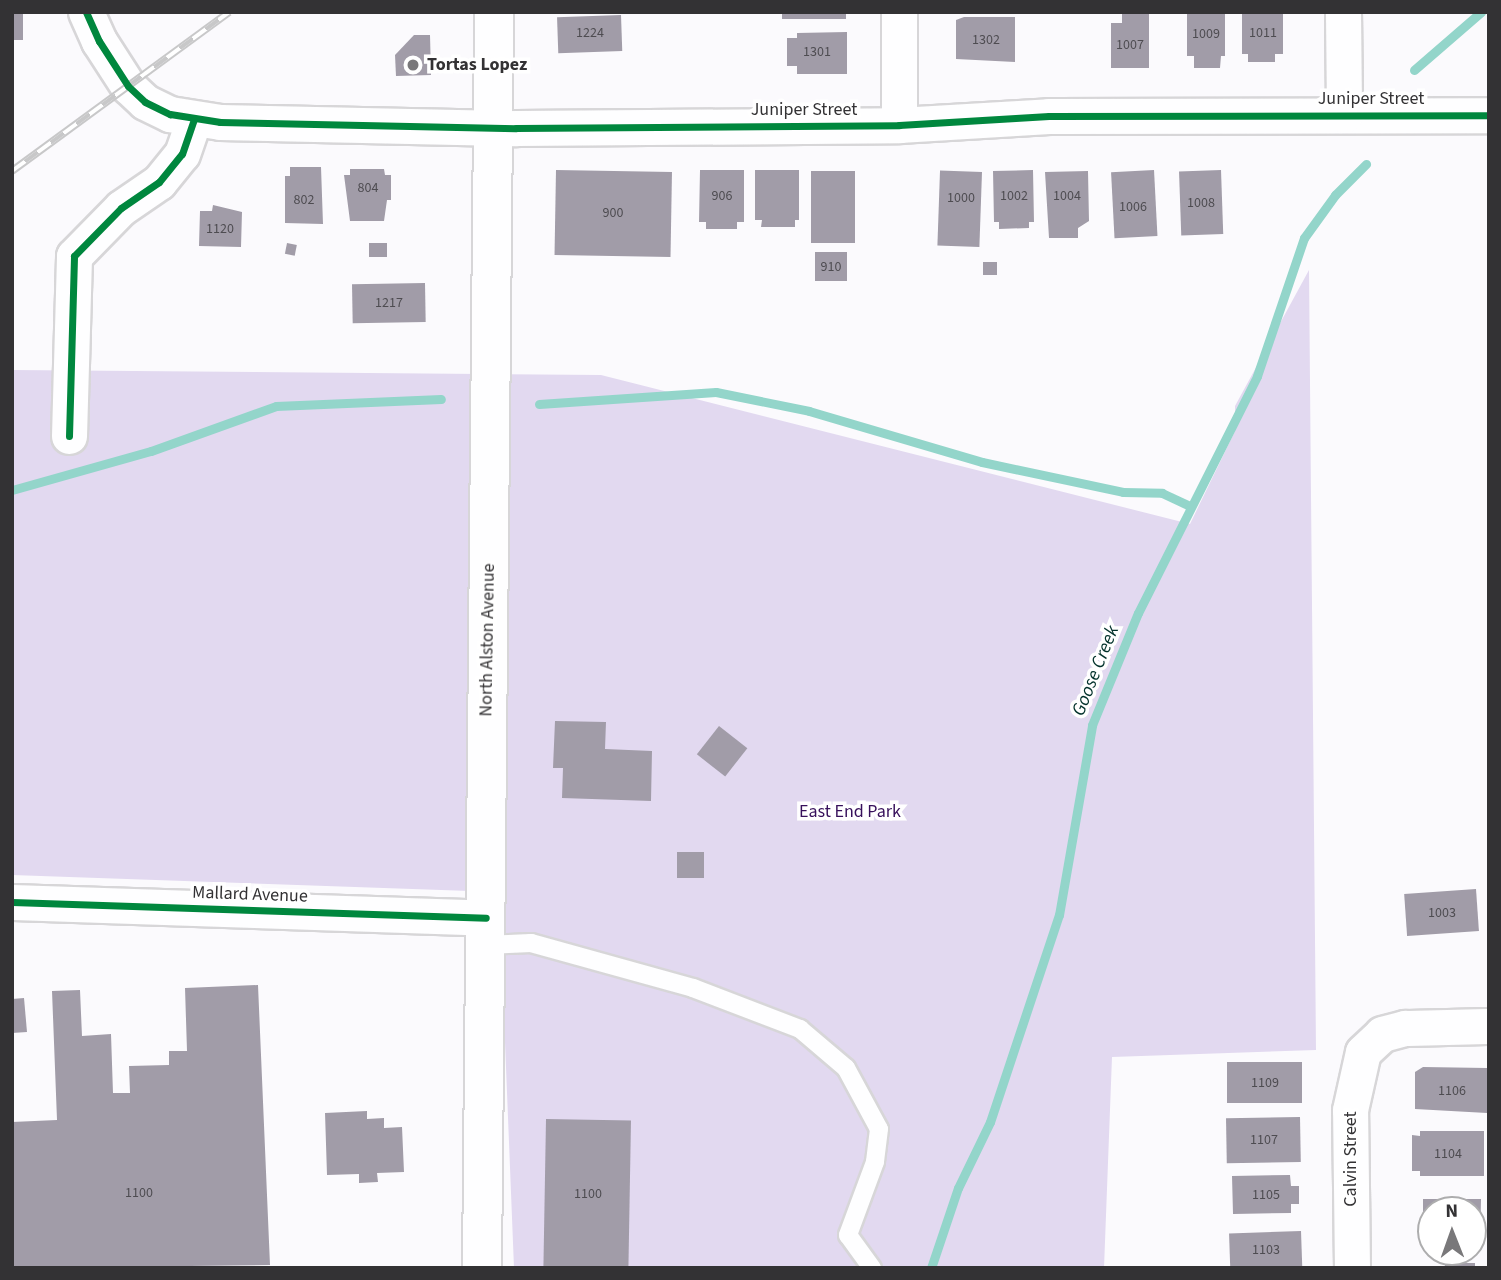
<!DOCTYPE html>
<style>
body{margin:0}
#map{position:relative;width:1501px;height:1280px;overflow:hidden;background:#fbfafd;font-family:"Source Sans 3",sans-serif}
div>[style]{position:absolute}
.green>*{inset:0;background:#e2d9f0}
.stream>*{height:9px;margin:-4.5px;padding:0 4.5px;transform-origin:4.5px;border-radius:4.5px;background:#93d5ca}
.building>*{inset:0;background:#a19ca8;transform-origin:0 0}
.roads{filter:drop-shadow(2px 0 #d7d6d8) drop-shadow(-2px 0 #d7d6d8) drop-shadow(0 2px #d7d6d8) drop-shadow(0 -2px #d7d6d8)}
.service>*{height:18px;margin:-9px;padding:0 9px;transform-origin:9px;border-radius:9px;background:#fefeff}
.minor>*{height:35px;margin:-17.5px;padding:0 17.5px;transform-origin:17.5px;border-radius:17.5px;background:#fefeff}
.secondary>*{height:38px;margin:-19px;padding:0 19px;transform-origin:19px;border-radius:19px;background:#fefeff}
.rail>*{height:8px;margin-top:-4px;transform-origin:0;background:repeating-linear-gradient(90deg,#fff 0 16px,#c8c8c9 0 32px);box-sizing:border-box;border-block:2px solid #c8c8c9}
.cycleway>*{height:7px;margin:-3.5px;padding:0 3.5px;transform-origin:3.5px;border-radius:3.5px;background:#00873e}
.dots>*{width:19px;height:19px;translate:-50% -50%;box-sizing:border-box;border:4px solid #fff;border-radius:50%}
span{translate:-50% -50%;white-space:nowrap;text-align:center;line-height:1.15;-webkit-text-stroke:7px #fff;paint-order:stroke}
.number-label{font-size:14px;color:#4e4c51}
.number-label span{-webkit-text-stroke-width:0}
.poi-label{font-size:18px;color:#333234;font-weight:700}
.left{translate:0 -50%;text-align:left}
.street-label{font-size:18px;color:#333234}
.park-label{font-size:18px;color:#37105b}
.water-label{font-size:19px;color:#02312b;font-style:italic}
.frame{position:absolute;inset:0;border:14px solid #333234;pointer-events:none}
.north{position:absolute;left:1417px;top:1196px;width:70px;height:70px;box-sizing:border-box;background:#fff;border:2px solid #adadae;border-radius:50%;rotate:359deg;font-size:19px;font-weight:700;line-height:28px;text-align:center;color:#333234}
.north::after{content:'';display:block;margin:auto;width:24px;height:32px;background:#79787a;clip-path:polygon(50% 0,100% 100%,50% 72%,0 100%)}
</style>
<div id="map">
<div class="green">
<i style="clip-path:polygon(1309px 270px,1316px 1050px,1112px 1057px,1104px 1268px,514px 1268px,499px 892px,12px 875px,12px 370px,601px 375px,1190px 524px,1235px 431px,1235px 406px)"></i>
</div>
<div class="stream">
<i style="left:1414px;top:70px;width:89px;rotate:-40.9deg"></i>
<i style="left:539px;top:404px;width:177px;rotate:-3.9deg"></i>
<i style="left:716px;top:392px;width:95px;rotate:11.5deg"></i>
<i style="left:809px;top:411px;width:180px;rotate:16.4deg"></i>
<i style="left:982px;top:462px;width:144px;rotate:12deg"></i>
<i style="left:1123px;top:492px;width:39px;rotate:1deg"></i>
<i style="left:1162px;top:493px;width:31px;rotate:25deg"></i>
<i style="left:12px;top:490px;width:144px;rotate:-15.7deg"></i>
<i style="left:151px;top:451px;width:133px;rotate:-19.8deg"></i>
<i style="left:276px;top:406px;width:165px;rotate:-2.4deg"></i>
<i style="left:931px;top:1268px;width:84px;rotate:-71.4deg"></i>
<i style="left:958px;top:1188px;width:73px;rotate:-64.1deg"></i>
<i style="left:990px;top:1122px;width:218px;rotate:-71.6deg"></i>
<i style="left:1059px;top:915px;width:193px;rotate:-80.1deg"></i>
<i style="left:1092px;top:725px;width:121px;rotate:-67.7deg"></i>
<i style="left:1138px;top:613px;width:265px;rotate:-63.3deg"></i>
<i style="left:1257px;top:376px;width:146px;rotate:-71.2deg"></i>
<i style="left:1304px;top:238px;width:53px;rotate:-54.2deg"></i>
<i style="left:1335px;top:195px;width:44px;rotate:-45deg"></i>
</div>
<div class="building">
<i style="left:12px;top:12px;width:11px;height:28px"></i>
<i style="left:782px;top:12px;width:64px;height:7px"></i>
<i style="clip-path:polygon(1122px 12px,1149px 12px,1149px 68px,1111px 68px,1111px 23px,1122px 23px)"></i>
<i style="clip-path:polygon(1187px 12px,1225px 12px,1225px 56px,1221px 56px,1220px 68px,1194px 68px,1194px 56px,1187px 56px)"></i>
<i style="clip-path:polygon(1242px 12px,1283px 12px,1283px 54px,1275px 54px,1275px 62px,1248px 62px,1248px 54px,1242px 54px)"></i>
<i style="left:621px;top:15px;width:36px;height:64px;rotate:88deg"></i>
<i style="clip-path:polygon(964px 17px,1015px 17px,1015px 62px,956px 59px,956px 20px)"></i>
<i style="clip-path:polygon(847px 32px,847px 74px,797px 74px,797px 66px,787px 66px,787px 38px,797px 38px,797px 33px)"></i>
<i style="clip-path:polygon(414px 35px,430px 35px,431px 75px,396px 76px,395px 55px)"></i>
<i style="clip-path:polygon(290px 167px,321px 167px,323px 224px,285px 223px,285px 176px,290px 176px)"></i>
<i style="clip-path:polygon(350px 169px,384px 169px,385px 175px,391px 175px,391px 200px,387px 200px,384px 221px,350px 221px,344px 175px,350px 175px)"></i>
<i style="left:556px;top:170px;width:116px;height:85px;rotate:1deg"></i>
<i style="clip-path:polygon(700px 170px,744px 170px,744px 222px,737px 222px,737px 229px,706px 229px,706px 222px,699px 222px)"></i>
<i style="clip-path:polygon(755px 170px,799px 170px,799px 220px,795px 220px,795px 227px,761px 227px,762px 220px,755px 220px)"></i>
<i style="clip-path:polygon(1033px 170px,1034px 222px,1029px 222px,1029px 228px,999px 229px,999px 222px,994px 222px,993px 171px)"></i>
<i style="left:1154px;top:170px;width:66px;height:43px;rotate:87deg"></i>
<i style="left:1221px;top:170px;width:64px;height:42px;rotate:88deg"></i>
<i style="left:811px;top:171px;width:44px;height:72px"></i>
<i style="clip-path:polygon(1088px 171px,1089px 221px,1078px 228px,1078px 238px,1049px 238px,1045px 172px)"></i>
<i style="left:982px;top:172px;width:75px;height:42px;rotate:92deg"></i>
<i style="clip-path:polygon(213px 205px,242px 212px,241px 247px,199px 246px,200px 211px,212px 211px)"></i>
<i style="left:287px;top:243px;width:10px;height:11px;rotate:11deg"></i>
<i style="left:369px;top:243px;width:18px;height:14px"></i>
<i style="left:815px;top:252px;width:32px;height:29px"></i>
<i style="left:983px;top:262px;width:14px;height:13px"></i>
<i style="left:425px;top:283px;width:39px;height:73px;rotate:89deg"></i>
<i style="clip-path:polygon(555px 721px,606px 722px,605px 749px,652px 751px,651px 801px,562px 798px,563px 768px,553px 768px)"></i>
<i style="left:719px;top:726px;width:36px;height:36px;rotate:38deg"></i>
<i style="left:704px;top:852px;width:26px;height:27px;rotate:90deg"></i>
<i style="left:1476px;top:889px;width:42px;height:72px;rotate:86deg"></i>
<i style="clip-path:polygon(258px 985px,270px 1265px,12px 1268px,12px 1122px,57px 1120px,52px 991px,80px 990px,82px 1036px,111px 1034px,113px 1093px,130px 1093px,129px 1066px,169px 1065px,169px 1051px,187px 1051px,185px 988px)"></i>
<i style="clip-path:polygon(24px 998px,27px 1032px,12px 1033px,12px 999px)"></i>
<i style="left:1302px;top:1062px;width:41px;height:75px;rotate:90deg"></i>
<i style="clip-path:polygon(1423px 1067px,1487px 1068px,1487px 1113px,1415px 1109px,1415px 1072px)"></i>
<i style="clip-path:polygon(367px 1111px,367px 1119px,384px 1118px,384px 1128px,402px 1127px,404px 1172px,377px 1173px,378px 1182px,359px 1183px,359px 1174px,327px 1175px,325px 1113px)"></i>
<i style="left:1300px;top:1117px;width:45px;height:74px;rotate:89deg"></i>
<i style="left:546px;top:1119px;width:85px;height:149px;rotate:1deg"></i>
<i style="clip-path:polygon(1420px 1131px,1484px 1131px,1484px 1176px,1420px 1176px,1420px 1171px,1412px 1171px,1412px 1135px,1420px 1136px)"></i>
<i style="clip-path:polygon(1290px 1175px,1291px 1186px,1299px 1186px,1299px 1204px,1291px 1204px,1291px 1213px,1233px 1214px,1232px 1176px)"></i>
<i style="clip-path:polygon(1423px 1199px,1481px 1199px,1480px 1243px,1473px 1243px,1473px 1210px,1431px 1210px,1431px 1242px,1423px 1242px)"></i>
<i style="left:1301px;top:1231px;width:37px;height:72px;rotate:88deg"></i>
<i style="left:1445px;top:1263px;width:30px;height:5px"></i>
</div>
<div class="roads">
<div class="service">
<i style="left:486px;top:945px;width:45px;rotate:-2.5deg"></i>
<i style="left:531px;top:943px;width:168px;rotate:15.5deg"></i>
<i style="left:693px;top:988px;width:115px;rotate:21deg"></i>
<i style="left:800px;top:1029px;width:60px;rotate:40.3deg"></i>
<i style="left:846px;top:1068px;width:69px;rotate:61.6deg"></i>
<i style="left:879px;top:1129px;width:33px;rotate:97deg"></i>
<i style="left:875px;top:1162px;width:78px;rotate:110.3deg"></i>
<i style="left:848px;top:1235px;width:41px;rotate:54deg"></i>
</div>
<div class="minor">
<i style="left:86px;top:12px;width:32px;rotate:66deg"></i>
<i style="left:99px;top:41px;width:54px;rotate:57.2deg"></i>
<i style="left:128px;top:86px;width:23px;rotate:43deg"></i>
<i style="left:145px;top:102px;width:28px;rotate:26deg"></i>
<i style="left:170px;top:114px;width:51px;rotate:9.1deg"></i>
<i style="left:220px;top:122px;width:296px;rotate:1.2deg"></i>
<i style="left:516px;top:128px;width:383px;rotate:-0.4deg"></i>
<i style="left:899px;top:125px;width:150px;rotate:-3.4deg"></i>
<i style="left:1049px;top:116px;width:440px;rotate:-0.1deg"></i>
<i style="left:1343px;top:12px;width:103px;rotate:89.4deg"></i>
<i style="left:899px;top:125px;width:113px;rotate:-90deg"></i>
<i style="left:69px;top:436px;width:180px;rotate:-88.4deg"></i>
<i style="left:74px;top:256px;width:67px;rotate:-45.6deg"></i>
<i style="left:121px;top:208px;width:46px;rotate:-34.4deg"></i>
<i style="left:159px;top:182px;width:36px;rotate:-51deg"></i>
<i style="left:182px;top:154px;width:36px;rotate:-71deg"></i>
<i style="left:12px;top:902px;width:474px;rotate:1.9deg"></i>
<i style="left:1352px;top:1268px;width:158px;rotate:-90.7deg"></i>
<i style="left:1350px;top:1110px;width:59px;rotate:-77.4deg"></i>
<i style="left:1363px;top:1052px;width:26px;rotate:-43deg"></i>
<i style="left:1382px;top:1034px;width:24px;rotate:-15deg"></i>
<i style="left:1405px;top:1028px;width:84px;rotate:-1.4deg"></i>
</div>
<div class="secondary">
<i style="left:482px;top:1268px;width:1256px;rotate:-89.45deg"></i>
</div>
</div>
<div class="rail">
<i style="left:12px;top:171px;width:269px;rotate:-36.2deg"></i>
</div>
<div class="cycleway">
<i style="left:86px;top:12px;width:32px;rotate:66deg"></i>
<i style="left:99px;top:41px;width:54px;rotate:57.2deg"></i>
<i style="left:128px;top:86px;width:23px;rotate:43deg"></i>
<i style="left:145px;top:102px;width:28px;rotate:26deg"></i>
<i style="left:170px;top:114px;width:51px;rotate:9.1deg"></i>
<i style="left:220px;top:122px;width:296px;rotate:1.2deg"></i>
<i style="left:516px;top:128px;width:383px;rotate:-0.4deg"></i>
<i style="left:899px;top:125px;width:150px;rotate:-3.4deg"></i>
<i style="left:1049px;top:116px;width:440px;rotate:-0.1deg"></i>
<i style="left:69px;top:436px;width:180px;rotate:-88.4deg"></i>
<i style="left:74px;top:256px;width:67px;rotate:-45.6deg"></i>
<i style="left:121px;top:208px;width:46px;rotate:-34.4deg"></i>
<i style="left:159px;top:182px;width:36px;rotate:-51deg"></i>
<i style="left:182px;top:154px;width:36px;rotate:-71deg"></i>
<i style="left:12px;top:902px;width:474px;rotate:1.9deg"></i>
</div>
<div class="dots">
<i style="left:413px;top:65px;background:#79787a"></i>
</div>
<div class="number-label">
<span style="left:590px;top:33px">1224</span>
<span style="left:1263px;top:33px">1011</span>
<span style="left:1206px;top:34px">1009</span>
<span style="left:986px;top:40px">1302</span>
<span style="left:1130px;top:45px">1007</span>
<span style="left:817px;top:52px">1301</span>
<span style="left:368px;top:188px">804</span>
<span style="left:722px;top:196px">906</span>
<span style="left:1014px;top:196px">1002</span>
<span style="left:1067px;top:196px">1004</span>
<span style="left:961px;top:198px">1000</span>
<span style="left:304px;top:200px">802</span>
<span style="left:1201px;top:203px">1008</span>
<span style="left:1133px;top:207px">1006</span>
<span style="left:613px;top:213px">900</span>
<span style="left:220px;top:229px">1120</span>
<span style="left:831px;top:267px">910</span>
<span style="left:389px;top:303px">1217</span>
<span style="left:1442px;top:913px">1003</span>
<span style="left:1265px;top:1083px">1109</span>
<span style="left:1452px;top:1091px">1106</span>
<span style="left:1264px;top:1140px">1107</span>
<span style="left:1448px;top:1154px">1104</span>
<span style="left:139px;top:1193px">1100</span>
<span style="left:588px;top:1194px">1100</span>
<span style="left:1266px;top:1195px">1105</span>
<span style="left:1266px;top:1250px">1103</span>
</div>
<div class="poi-label">
<span class="left" style="left:427px;top:65px">Tortas Lopez</span>
</div>
<div class="street-label">
<span style="left:1371px;top:99px">Juniper Street</span>
<span style="left:804px;top:110px">Juniper Street</span>
<span style="left:488px;top:640px;rotate:-89deg">North Alston Avenue</span>
<span style="left:250px;top:895px;rotate:2deg">Mallard Avenue</span>
<span style="left:1351px;top:1159px;rotate:-90deg">Calvin Street</span>
</div>
<div class="park-label">
<span style="left:850px;top:812px">East End Park</span>
</div>
<div class="water-label">
<span style="left:1096px;top:671px;rotate:-68deg">Goose Creek</span>
</div>
<div class="frame"></div>
<div class="north">N</div>
</div>
